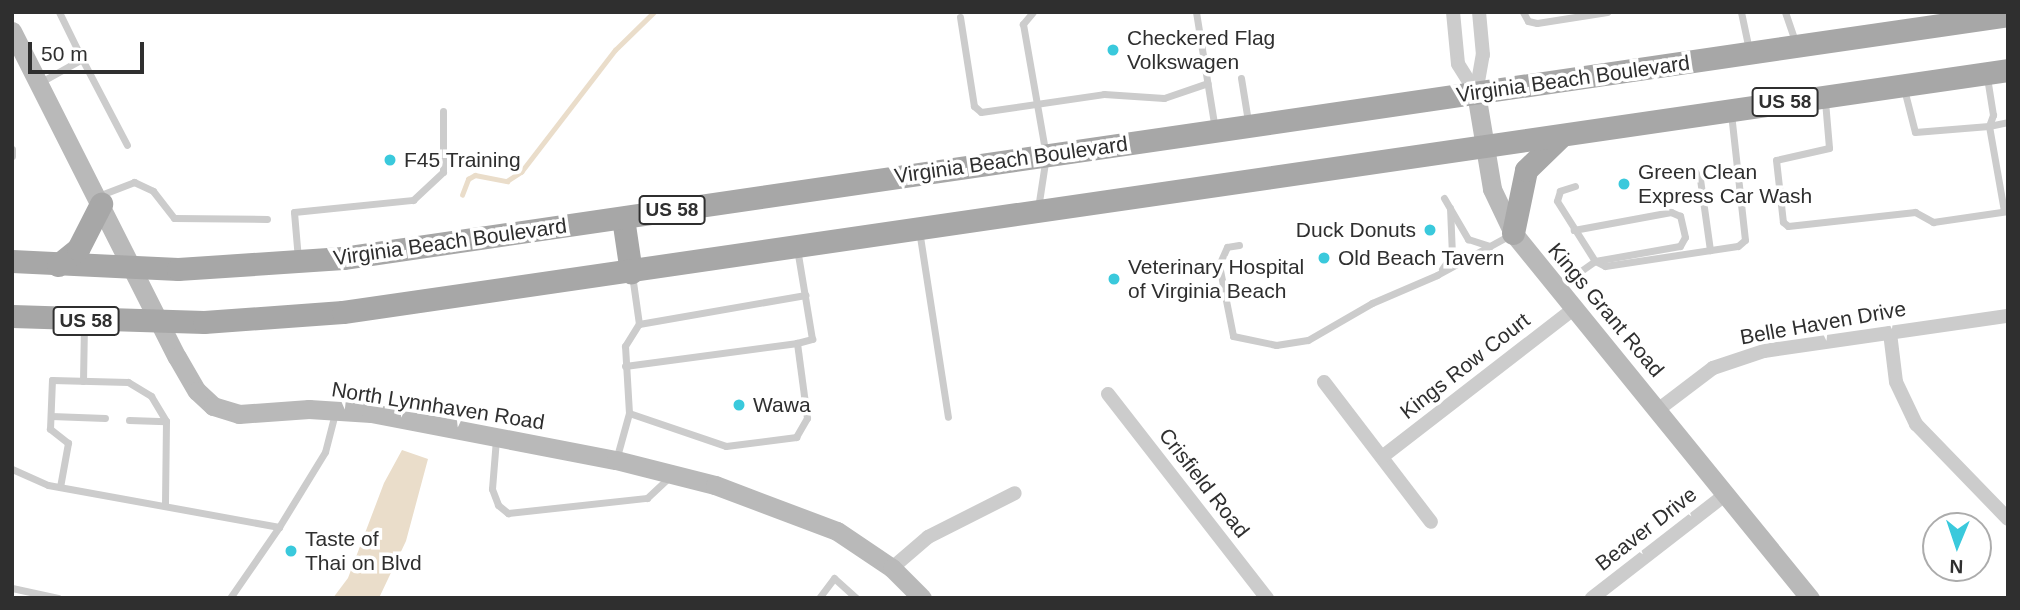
<!DOCTYPE html>
<style>
body{margin:0}
#map{position:relative;width:2020px;height:610px;overflow:hidden;background:#fff;font-family:Helvetica,sans-serif}
div>[style]{position:absolute}
.water>*{inset:0;background:#eaddca}
.stream>*{height:4.5px;margin:-2.25px;padding:0 2.25px;transform-origin:2.25px;border-radius:2.25px;background:#eaddca}
.lane>*{height:7px;margin:-3.5px;padding:0 3.5px;transform-origin:3.5px;border-radius:3.5px;background:#ccc}
.street>*{height:14px;margin:-7px;padding:0 7px;transform-origin:7px;border-radius:7px;background:#ccc}
.secondary>*{height:19px;margin:-9.5px;padding:0 9.5px;transform-origin:9.5px;border-radius:9.5px;background:#b9b9b9}
.primary>*{height:23px;margin:-11.5px;padding:0 11.5px;transform-origin:11.5px;border-radius:11.5px;background:#a7a7a7}
.dots>*{width:19px;height:19px;translate:-50% -50%;box-sizing:border-box;border:4px solid #fff;border-radius:50%}
span{translate:-50% -50%;white-space:nowrap;text-align:center;line-height:1.15;-webkit-text-stroke:7px #fff;paint-order:stroke}
.shield-label span{padding:2px 5px;background:#fff;border:2px solid;border-radius:5px;-webkit-text-stroke-width:0}
.shield-label{font-size:19px;color:#2f2f2f;font-weight:700}
.poi-label{font-size:21px;color:#2f2f2f}
.left{translate:0 -50%;text-align:left}
.right{translate:-100% -50%;text-align:right}
.street-label{font-size:21px;color:#2f2f2f}
.frame{position:absolute;inset:0;border:14px solid #2f2f2f;pointer-events:none}
.north{position:absolute;left:1922px;top:512px;width:70px;height:70px;box-sizing:border-box;background:#fff;border:2px solid #acacac;border-radius:50%;rotate:182deg;font-size:19px;font-weight:700;line-height:28px;text-align:center;color:#2f2f2f}
.north::after{content:'';display:block;margin:auto;width:24px;height:32px;background:#3ac9dc;clip-path:polygon(50% 0,100% 100%,50% 72%,0 100%)}
.scale{position:absolute;left:28px;top:42px;width:116px;height:32px;box-sizing:border-box;border:4px solid #2f2f2f;border-top:0;padding-left:9px;font-size:21px;line-height:24px;white-space:nowrap;color:#2f2f2f;-webkit-text-stroke:5px #fff;paint-order:stroke}
</style>
<div id="map">
<div class="water">
<i style="clip-path:polygon(402px 450px,428px 459px,406px 541px,379px 598px,333px 598px,348px 578px,384px 483px)"></i>
</div>
<div class="stream">
<i style="left:462px;top:195px;width:17px;rotate:-69deg"></i>
<i style="left:468px;top:179px;width:8px;rotate:-30deg"></i>
<i style="left:475px;top:175px;width:33px;rotate:11deg"></i>
<i style="left:507px;top:181px;width:17px;rotate:-33deg"></i>
<i style="left:521px;top:172px;width:154px;rotate:-52.4deg"></i>
<i style="left:615px;top:50px;width:54px;rotate:-44.3deg"></i>
</div>
<div class="lane">
<i style="left:1033px;top:12px;width:16px;rotate:130deg"></i>
<i style="left:1023px;top:24px;width:134px;rotate:80.1deg"></i>
<i style="left:1046px;top:156px;width:53px;rotate:98.7deg"></i>
<i style="left:1196px;top:12px;width:119px;rotate:80.8deg"></i>
<i style="left:1523px;top:12px;width:10px;rotate:61deg"></i>
<i style="left:1528px;top:21px;width:9px;rotate:13deg"></i>
<i style="left:1537px;top:23px;width:71px;rotate:-8.9deg"></i>
<i style="left:1741px;top:12px;width:38px;rotate:78deg"></i>
<i style="left:1785px;top:12px;width:34px;rotate:71deg"></i>
<i style="left:960px;top:17px;width:90px;rotate:81.1deg"></i>
<i style="left:974px;top:106px;width:9px;rotate:41deg"></i>
<i style="left:981px;top:112px;width:124px;rotate:-8.3deg"></i>
<i style="left:1104px;top:94px;width:60px;rotate:3.8deg"></i>
<i style="left:1164px;top:98px;width:46px;rotate:-18.8deg"></i>
<i style="left:82px;top:59px;width:97px;rotate:62.4deg"></i>
<i style="left:1241px;top:78px;width:44px;rotate:80.8deg"></i>
<i style="left:39px;top:83px;width:49px;rotate:-29.2deg"></i>
<i style="left:82px;top:59px;width:52px;rotate:-116.1deg"></i>
<i style="left:1904px;top:89px;width:44px;rotate:75.7deg"></i>
<i style="left:1915px;top:132px;width:74px;rotate:-4.6deg"></i>
<i style="left:1989px;top:126px;width:12px;rotate:-70deg"></i>
<i style="left:1993px;top:115px;width:38px;rotate:-99deg"></i>
<i style="left:1825px;top:101px;width:47px;rotate:85.1deg"></i>
<i style="left:1829px;top:148px;width:54px;rotate:167.2deg"></i>
<i style="left:1776px;top:160px;width:62px;rotate:83.6deg"></i>
<i style="left:1783px;top:222px;width:6px;rotate:39deg"></i>
<i style="left:1788px;top:226px;width:128px;rotate:-6.3deg"></i>
<i style="left:1915px;top:212px;width:21px;rotate:29deg"></i>
<i style="left:1933px;top:222px;width:76px;rotate:-8.3deg"></i>
<i style="left:12px;top:149px;width:7px;rotate:90deg"></i>
<i style="left:1672px;top:171px;width:22px;rotate:-3deg"></i>
<i style="left:1694px;top:170px;width:11px;rotate:56deg"></i>
<i style="left:1700px;top:179px;width:72px;rotate:82deg"></i>
<i style="left:1575px;top:186px;width:16px;rotate:162deg"></i>
<i style="left:1560px;top:191px;width:10px;rotate:107deg"></i>
<i style="left:1557px;top:201px;width:71px;rotate:57.7deg"></i>
<i style="left:1595px;top:261px;width:11px;rotate:27deg"></i>
<i style="left:1605px;top:266px;width:134px;rotate:-8.6deg"></i>
<i style="left:1738px;top:246px;width:9px;rotate:-41deg"></i>
<i style="left:1745px;top:240px;width:127px;rotate:-96.3deg"></i>
<i style="left:98px;top:196px;width:39px;rotate:-21deg"></i>
<i style="left:134px;top:182px;width:21px;rotate:25deg"></i>
<i style="left:153px;top:191px;width:34px;rotate:52deg"></i>
<i style="left:174px;top:218px;width:93px;rotate:0.6deg"></i>
<i style="left:1444px;top:198px;width:48px;rotate:59.7deg"></i>
<i style="left:1468px;top:239px;width:23px;rotate:18deg"></i>
<i style="left:2004px;top:211px;width:86px;rotate:-100deg"></i>
<i style="left:1989px;top:126px;width:19px;rotate:-12deg"></i>
<i style="left:919px;top:230px;width:189px;rotate:81.2deg"></i>
<i style="left:1239px;top:245px;width:12px;rotate:171deg"></i>
<i style="left:1227px;top:247px;width:20px;rotate:114deg"></i>
<i style="left:1219px;top:265px;width:72px;rotate:78.8deg"></i>
<i style="left:1233px;top:336px;width:44px;rotate:11.8deg"></i>
<i style="left:1276px;top:345px;width:32px;rotate:-9deg"></i>
<i style="left:1308px;top:340px;width:74px;rotate:-30deg"></i>
<i style="left:1372px;top:303px;width:71px;rotate:-23.3deg"></i>
<i style="left:1437px;top:275px;width:83px;rotate:-28.7deg"></i>
<i style="left:298px;top:259px;width:47px;rotate:-94.9deg"></i>
<i style="left:294px;top:212px;width:120px;rotate:-5.8deg"></i>
<i style="left:413px;top:200px;width:41px;rotate:-43deg"></i>
<i style="left:443px;top:172px;width:61px;rotate:-90deg"></i>
<i style="left:1442px;top:269px;width:17px;rotate:-54deg"></i>
<i style="left:1452px;top:255px;width:47px;rotate:-92.4deg"></i>
<i style="left:1558px;top:287px;width:45px;rotate:-35.1deg"></i>
<i style="left:1595px;top:261px;width:86px;rotate:-10deg"></i>
<i style="left:1680px;top:246px;width:10px;rotate:-61deg"></i>
<i style="left:1685px;top:237px;width:22px;rotate:-103deg"></i>
<i style="left:1680px;top:216px;width:10px;rotate:-156deg"></i>
<i style="left:1671px;top:212px;width:99px;rotate:169.5deg"></i>
<i style="left:639px;top:324px;width:169px;rotate:-9.9deg"></i>
<i style="left:625px;top:366px;width:174px;rotate:-7.6deg"></i>
<i style="left:83px;top:381px;width:59px;rotate:-89deg"></i>
<i style="left:629px;top:413px;width:102px;rotate:18.8deg"></i>
<i style="left:726px;top:446px;width:71px;rotate:-7.3deg"></i>
<i style="left:796px;top:437px;width:22px;rotate:-60deg"></i>
<i style="left:807px;top:418px;width:76px;rotate:-97.6deg"></i>
<i style="left:797px;top:343px;width:16px;rotate:-15deg"></i>
<i style="left:812px;top:339px;width:92px;rotate:-99.4deg"></i>
<i style="left:51px;top:416px;width:54px;rotate:2.1deg"></i>
<i style="left:129px;top:420px;width:37px;rotate:2deg"></i>
<i style="left:496px;top:439px;width:50px;rotate:94.6deg"></i>
<i style="left:492px;top:489px;width:17px;rotate:69deg"></i>
<i style="left:498px;top:505px;width:13px;rotate:39deg"></i>
<i style="left:508px;top:513px;width:140px;rotate:-6.2deg"></i>
<i style="left:647px;top:498px;width:34px;rotate:-43deg"></i>
<i style="left:616px;top:460px;width:49px;rotate:-74.5deg"></i>
<i style="left:629px;top:413px;width:67px;rotate:-93.4deg"></i>
<i style="left:625px;top:346px;width:26px;rotate:-58deg"></i>
<i style="left:639px;top:324px;width:49px;rotate:-98.1deg"></i>
<i style="left:12px;top:469px;width:39px;rotate:24deg"></i>
<i style="left:48px;top:485px;width:235px;rotate:10.3deg"></i>
<i style="left:279px;top:527px;width:86px;rotate:124.6deg"></i>
<i style="left:60px;top:487px;width:45px;rotate:-79.7deg"></i>
<i style="left:68px;top:443px;width:23px;rotate:-142deg"></i>
<i style="left:50px;top:429px;width:49px;rotate:-87.7deg"></i>
<i style="left:52px;top:380px;width:76px;rotate:1.5deg"></i>
<i style="left:128px;top:382px;width:27px;rotate:31deg"></i>
<i style="left:151px;top:396px;width:29px;rotate:59deg"></i>
<i style="left:166px;top:421px;width:83px;rotate:90.7deg"></i>
<i style="left:279px;top:527px;width:88px;rotate:-58.5deg"></i>
<i style="left:325px;top:452px;width:40px;rotate:-75.6deg"></i>
<i style="left:12px;top:588px;width:47px;rotate:12.3deg"></i>
<i style="left:819px;top:598px;width:25px;rotate:-53deg"></i>
<i style="left:834px;top:578px;width:30px;rotate:42deg"></i>
</div>
<div class="street">
<i style="left:1453px;top:12px;width:52px;rotate:84.5deg"></i>
<i style="left:1458px;top:64px;width:34px;rotate:58deg"></i>
<i style="left:1476px;top:93px;width:39px;rotate:-80deg"></i>
<i style="left:1483px;top:55px;width:43px;rotate:-95.3deg"></i>
<i style="left:1890px;top:333px;width:49px;rotate:83deg"></i>
<i style="left:1896px;top:382px;width:47px;rotate:64.5deg"></i>
<i style="left:1916px;top:424px;width:132px;rotate:45.9deg"></i>
<i style="left:1324px;top:382px;width:176px;rotate:52.6deg"></i>
<i style="left:1108px;top:394px;width:259px;rotate:52.1deg"></i>
<i style="left:1659px;top:409px;width:68px;rotate:-37.2deg"></i>
<i style="left:1713px;top:368px;width:54px;rotate:-18.4deg"></i>
<i style="left:1764px;top:351px;width:246px;rotate:-8.2deg"></i>
<i style="left:1382px;top:457px;width:244px;rotate:-37.7deg"></i>
<i style="left:892px;top:568px;width:48px;rotate:-40.7deg"></i>
<i style="left:928px;top:537px;width:97px;rotate:-26.8deg"></i>
<i style="left:1592px;top:598px;width:170px;rotate:-37.8deg"></i>
</div>
<div class="secondary">
<i style="left:12px;top:31px;width:365px;rotate:63.2deg"></i>
<i style="left:177px;top:357px;width:39px;rotate:60deg"></i>
<i style="left:197px;top:391px;width:22px;rotate:43deg"></i>
<i style="left:213px;top:406px;width:27px;rotate:17deg"></i>
<i style="left:239px;top:414px;width:70px;rotate:-4.1deg"></i>
<i style="left:309px;top:409px;width:62px;rotate:3.7deg"></i>
<i style="left:371px;top:413px;width:249px;rotate:10.9deg"></i>
<i style="left:616px;top:460px;width:102px;rotate:14.2deg"></i>
<i style="left:715px;top:485px;width:130px;rotate:20.7deg"></i>
<i style="left:837px;top:531px;width:66px;rotate:33.9deg"></i>
<i style="left:892px;top:568px;width:42px;rotate:45deg"></i>
<i style="left:1476px;top:93px;width:97px;rotate:80.5deg"></i>
<i style="left:1492px;top:189px;width:49px;rotate:64.5deg"></i>
<i style="left:1513px;top:233px;width:471px;rotate:50.9deg"></i>
</div>
<div class="primary">
<i style="left:623px;top:218px;width:55px;rotate:81.6deg"></i>
<i style="left:1513px;top:233px;width:64px;rotate:-78.3deg"></i>
<i style="left:1526px;top:170px;width:47px;rotate:-44.1deg"></i>
<i style="left:12px;top:261px;width:166px;rotate:2.8deg"></i>
<i style="left:178px;top:269px;width:165px;rotate:-3.8deg"></i>
<i style="left:343px;top:258px;width:1683px;rotate:-8.3deg"></i>
<i style="left:58px;top:265px;width:26px;rotate:-39deg"></i>
<i style="left:78px;top:249px;width:51px;rotate:-62.9deg"></i>
<i style="left:12px;top:316px;width:192px;rotate:1.8deg"></i>
<i style="left:204px;top:322px;width:139px;rotate:-4.1deg"></i>
<i style="left:343px;top:312px;width:1682px;rotate:-8.27deg"></i>
</div>
<div class="dots">
<i style="left:1113px;top:50px;background:#3ac9dc"></i>
<i style="left:390px;top:160px;background:#3ac9dc"></i>
<i style="left:1624px;top:184px;background:#3ac9dc"></i>
<i style="left:1430px;top:230px;background:#3ac9dc"></i>
<i style="left:1324px;top:258px;background:#3ac9dc"></i>
<i style="left:1114px;top:279px;background:#3ac9dc"></i>
<i style="left:739px;top:405px;background:#3ac9dc"></i>
<i style="left:291px;top:551px;background:#3ac9dc"></i>
</div>
<div class="shield-label">
<span style="left:1785px;top:102px">US 58</span>
<span style="left:672px;top:210px">US 58</span>
<span style="left:86px;top:321px">US 58</span>
</div>
<div class="poi-label">
<span class="left" style="left:1127px;top:50px">Checkered Flag<br>Volkswagen</span>
<span class="left" style="left:404px;top:160px">F45 Training</span>
<span class="left" style="left:1638px;top:184px">Green Clean<br>Express Car Wash</span>
<span class="right" style="left:1416px;top:230px">Duck Donuts</span>
<span class="left" style="left:1338px;top:258px">Old Beach Tavern</span>
<span class="left" style="left:1128px;top:279px">Veterinary Hospital<br>of Virginia Beach</span>
<span class="left" style="left:753px;top:405px">Wawa</span>
<span class="left" style="left:305px;top:551px">Taste of<br>Thai on Blvd</span>
</div>
<div class="street-label">
<span style="left:1573px;top:79px;rotate:-8deg">Virginia Beach Boulevard</span>
<span style="left:1011px;top:160px;rotate:-8deg">Virginia Beach Boulevard</span>
<span style="left:450px;top:242px;rotate:-8deg">Virginia Beach Boulevard</span>
<span style="left:1606px;top:310px;rotate:50deg">Kings Grant Road</span>
<span style="left:1823px;top:323px;rotate:-10deg">Belle Haven Drive</span>
<span style="left:1465px;top:366px;rotate:-38deg">Kings Row Court</span>
<span style="left:438px;top:406px;rotate:9deg">North Lynnhaven Road</span>
<span style="left:1204px;top:483px;rotate:52deg">Crisfield Road</span>
<span style="left:1646px;top:529px;rotate:-38deg">Beaver Drive</span>
</div>
<div class="frame"></div>
<div class="north">N</div>
<div class="scale">50 m</div>
</div>
